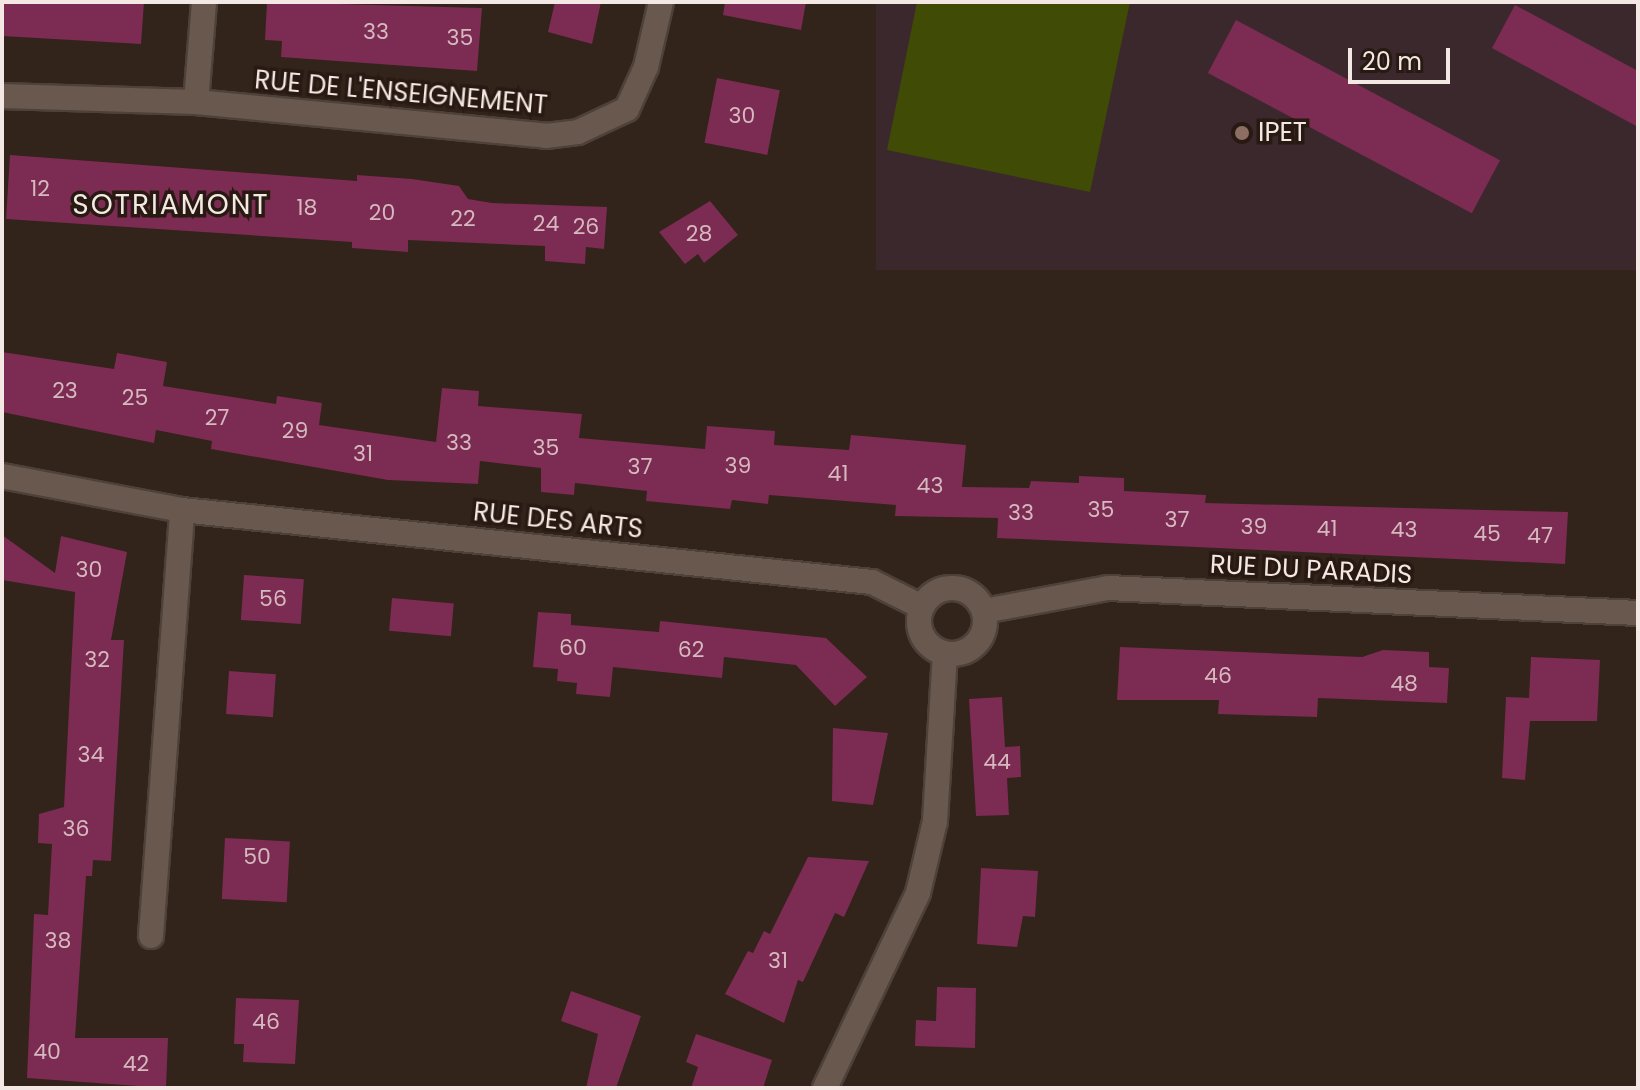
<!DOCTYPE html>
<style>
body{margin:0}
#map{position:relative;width:1640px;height:1090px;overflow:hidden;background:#32231b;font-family:Poppins,sans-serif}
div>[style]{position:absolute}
.education>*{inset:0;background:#3b282d;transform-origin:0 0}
.green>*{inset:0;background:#404b05}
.building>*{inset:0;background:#7c2b52;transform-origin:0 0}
.roads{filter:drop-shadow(2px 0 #4d413a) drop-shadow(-2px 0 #4d413a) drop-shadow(0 2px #4d413a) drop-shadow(0 -2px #4d413a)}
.minor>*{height:24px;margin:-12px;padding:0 12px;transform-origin:12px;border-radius:12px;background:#69584e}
.minor>.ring{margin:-12px;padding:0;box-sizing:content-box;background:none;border:24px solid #69584e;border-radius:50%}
.dots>*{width:22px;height:22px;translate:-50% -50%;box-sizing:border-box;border:4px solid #281a12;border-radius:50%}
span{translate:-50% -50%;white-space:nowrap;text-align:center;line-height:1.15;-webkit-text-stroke:7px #281a12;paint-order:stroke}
.number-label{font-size:22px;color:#d5b9bf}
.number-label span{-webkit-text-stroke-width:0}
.street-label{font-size:26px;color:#f3e8e3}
.poi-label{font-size:26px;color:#f3e8e3}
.left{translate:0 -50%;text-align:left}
.neighbourhood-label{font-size:28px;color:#f3e8e3;letter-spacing:2px}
.frame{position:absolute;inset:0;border:4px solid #f3e8e3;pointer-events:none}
.scale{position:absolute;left:1348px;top:48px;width:102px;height:36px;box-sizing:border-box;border:4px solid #f3e8e3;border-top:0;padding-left:10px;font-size:24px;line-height:28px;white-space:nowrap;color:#f3e8e3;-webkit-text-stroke:6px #281a12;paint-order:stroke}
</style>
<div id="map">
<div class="education">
<i style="left:876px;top:2px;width:762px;height:268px"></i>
</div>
<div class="green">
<i style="clip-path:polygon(917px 2px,1130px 2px,1090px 192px,887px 150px)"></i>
</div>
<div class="building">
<i style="clip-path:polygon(2px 2px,144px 2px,141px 44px,2px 36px)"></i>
<i style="clip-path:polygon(267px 2px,482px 8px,477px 71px,281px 57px,282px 41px,265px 40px)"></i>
<i style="clip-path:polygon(555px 2px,601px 2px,592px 44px,548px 32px)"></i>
<i style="clip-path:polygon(725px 2px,806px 2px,801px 30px,723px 15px)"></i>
<i style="clip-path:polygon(1515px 5px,1638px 71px,1638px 127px,1492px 48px)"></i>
<i style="left:1236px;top:20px;width:299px;height:60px;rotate:28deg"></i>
<i style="left:717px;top:78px;width:64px;height:66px;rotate:11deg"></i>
<i style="clip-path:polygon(10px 155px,357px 181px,357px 175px,412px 179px,459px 186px,468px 199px,492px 203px,607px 207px,604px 249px,586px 247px,585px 264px,545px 261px,545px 246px,408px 240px,408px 252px,352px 248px,352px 242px,6px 219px)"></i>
<i style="clip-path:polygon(710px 201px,738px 235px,704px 263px,698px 254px,685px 264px,659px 232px)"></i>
<i style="clip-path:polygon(2px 352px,114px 369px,117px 353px,167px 362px,163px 386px,276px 404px,277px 396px,322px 403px,319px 425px,436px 442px,442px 388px,479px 391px,478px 406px,582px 414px,579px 438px,705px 449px,707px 426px,775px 431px,774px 445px,849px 450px,851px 435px,966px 445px,962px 487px,1029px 488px,1031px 481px,1079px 483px,1079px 476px,1124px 478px,1124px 491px,1206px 495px,1205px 503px,1568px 512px,1565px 564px,997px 538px,998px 518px,895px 516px,896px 505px,769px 495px,768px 504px,732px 500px,730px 509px,646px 501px,647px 491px,575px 483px,574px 495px,541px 492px,541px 468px,480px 461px,478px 484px,388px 480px,211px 449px,212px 441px,156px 430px,154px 443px,2px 412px)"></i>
<i style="clip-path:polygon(2px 535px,55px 573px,61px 536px,127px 552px,111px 640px,124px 640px,111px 861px,93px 860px,92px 876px,86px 876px,75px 1038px,168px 1038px,166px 1088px,27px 1078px,34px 914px,48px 915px,52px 844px,38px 843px,39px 814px,64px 807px,75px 592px,2px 580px)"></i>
<i style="left:244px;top:575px;width:60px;height:45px;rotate:4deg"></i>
<i style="left:392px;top:598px;width:62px;height:33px;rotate:5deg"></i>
<i style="clip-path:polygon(538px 612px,571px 614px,571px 625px,659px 632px,660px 621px,826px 638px,867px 677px,835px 706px,796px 665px,724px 657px,722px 678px,613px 667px,610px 697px,576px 694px,577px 683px,557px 681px,558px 669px,533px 667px)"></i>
<i style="clip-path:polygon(1120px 647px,1362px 657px,1383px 650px,1429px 652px,1429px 667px,1449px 668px,1447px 703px,1318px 698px,1317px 717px,1218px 714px,1219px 700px,1117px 700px)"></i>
<i style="clip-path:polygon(1531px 657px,1600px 660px,1597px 721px,1530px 721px,1525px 780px,1502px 778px,1506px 697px,1529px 698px)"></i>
<i style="left:229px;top:671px;width:47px;height:43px;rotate:4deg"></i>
<i style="clip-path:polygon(1002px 697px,1005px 747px,1020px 746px,1021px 777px,1007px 778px,1009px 815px,976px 816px,969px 699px)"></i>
<i style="clip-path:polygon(833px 728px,888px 733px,873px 805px,832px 801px)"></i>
<i style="left:225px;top:838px;width:65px;height:61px;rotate:3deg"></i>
<i style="clip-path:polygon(808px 857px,869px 861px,844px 917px,835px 913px,803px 982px,798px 980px,784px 1023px,725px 994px,748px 951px,753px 953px,764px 931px,770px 934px)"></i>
<i style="clip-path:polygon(981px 868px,1038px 871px,1035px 917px,1023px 916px,1017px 947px,977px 944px)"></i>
<i style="clip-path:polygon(937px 987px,976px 988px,975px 1048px,915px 1046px,916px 1020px,936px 1021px)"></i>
<i style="clip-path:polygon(571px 991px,641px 1016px,616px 1088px,586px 1088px,598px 1034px,561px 1021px)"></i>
<i style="clip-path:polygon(236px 998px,299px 1000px,295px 1064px,243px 1062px,244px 1044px,234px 1044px)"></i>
<i style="clip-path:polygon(696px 1034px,772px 1060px,763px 1088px,691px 1088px,698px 1067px,686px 1062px)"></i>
</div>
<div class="roads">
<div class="minor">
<i style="left:2px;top:96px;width:194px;rotate:1.8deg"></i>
<i style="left:196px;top:102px;width:352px;rotate:5.5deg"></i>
<i style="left:546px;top:136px;width:32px;rotate:-7deg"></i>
<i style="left:578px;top:132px;width:54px;rotate:-25.1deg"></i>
<i style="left:627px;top:109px;width:46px;rotate:-65.7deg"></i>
<i style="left:646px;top:67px;width:67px;rotate:-77deg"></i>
<i style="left:196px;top:102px;width:100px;rotate:-85.4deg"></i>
<i style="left:2px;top:476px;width:183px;rotate:10.7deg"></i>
<i style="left:182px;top:510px;width:694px;rotate:5.96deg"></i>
<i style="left:872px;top:582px;width:56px;rotate:26.6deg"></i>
<i class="ring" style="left:919px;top:588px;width:42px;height:42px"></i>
<i style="left:984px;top:611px;width:126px;rotate:-10.5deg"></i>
<i style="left:1108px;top:588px;width:531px;rotate:2.7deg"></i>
<i style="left:151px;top:936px;width:427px;rotate:-85.8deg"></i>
<i style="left:825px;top:1088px;width:216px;rotate:-64.5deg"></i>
<i style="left:918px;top:893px;width:74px;rotate:-76.7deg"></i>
<i style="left:935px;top:821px;width:167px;rotate:-86.6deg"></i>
</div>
</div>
<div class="dots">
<i style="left:1242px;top:133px;background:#8d6e63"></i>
</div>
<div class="number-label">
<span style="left:376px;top:32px">33</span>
<span style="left:460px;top:38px">35</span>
<span style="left:742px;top:116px">30</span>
<span style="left:40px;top:189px">12</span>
<span style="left:307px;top:208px">18</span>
<span style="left:382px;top:213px">20</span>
<span style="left:463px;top:219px">22</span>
<span style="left:546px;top:224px">24</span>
<span style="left:586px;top:227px">26</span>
<span style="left:699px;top:234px">28</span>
<span style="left:65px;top:391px">23</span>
<span style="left:135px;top:398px">25</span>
<span style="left:217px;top:418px">27</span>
<span style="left:295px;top:431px">29</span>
<span style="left:459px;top:443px">33</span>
<span style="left:546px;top:448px">35</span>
<span style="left:363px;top:454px">31</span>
<span style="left:738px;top:466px">39</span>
<span style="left:640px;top:467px">37</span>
<span style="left:838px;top:474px">41</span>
<span style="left:930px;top:486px">43</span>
<span style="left:1101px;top:510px">35</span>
<span style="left:1021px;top:513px">33</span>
<span style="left:1177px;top:520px">37</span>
<span style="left:1254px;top:527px">39</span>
<span style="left:1327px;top:529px">41</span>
<span style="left:1404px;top:530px">43</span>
<span style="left:1487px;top:534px">45</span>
<span style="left:1540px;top:536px">47</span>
<span style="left:89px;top:570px">30</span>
<span style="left:273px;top:599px">56</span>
<span style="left:573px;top:648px">60</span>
<span style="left:691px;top:650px">62</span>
<span style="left:97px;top:660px">32</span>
<span style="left:1218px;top:676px">46</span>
<span style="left:1404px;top:684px">48</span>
<span style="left:91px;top:755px">34</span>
<span style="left:997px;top:762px">44</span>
<span style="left:76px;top:829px">36</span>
<span style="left:257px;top:857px">50</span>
<span style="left:58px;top:941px">38</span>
<span style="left:778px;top:961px">31</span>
<span style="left:266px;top:1022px">46</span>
<span style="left:47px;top:1052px">40</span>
<span style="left:136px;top:1064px">42</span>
</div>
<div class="street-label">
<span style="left:401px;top:93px;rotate:5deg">RUE DE L'ENSEIGNEMENT</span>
<span style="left:558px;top:521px;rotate:6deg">RUE DES ARTS</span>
<span style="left:1311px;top:570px;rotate:3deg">RUE DU PARADIS</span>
</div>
<div class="poi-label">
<span class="left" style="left:1258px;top:133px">IPET</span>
</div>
<div class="neighbourhood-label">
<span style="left:171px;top:205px">SOTRIAMONT</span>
</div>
<div class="frame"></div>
<div class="scale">20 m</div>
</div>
